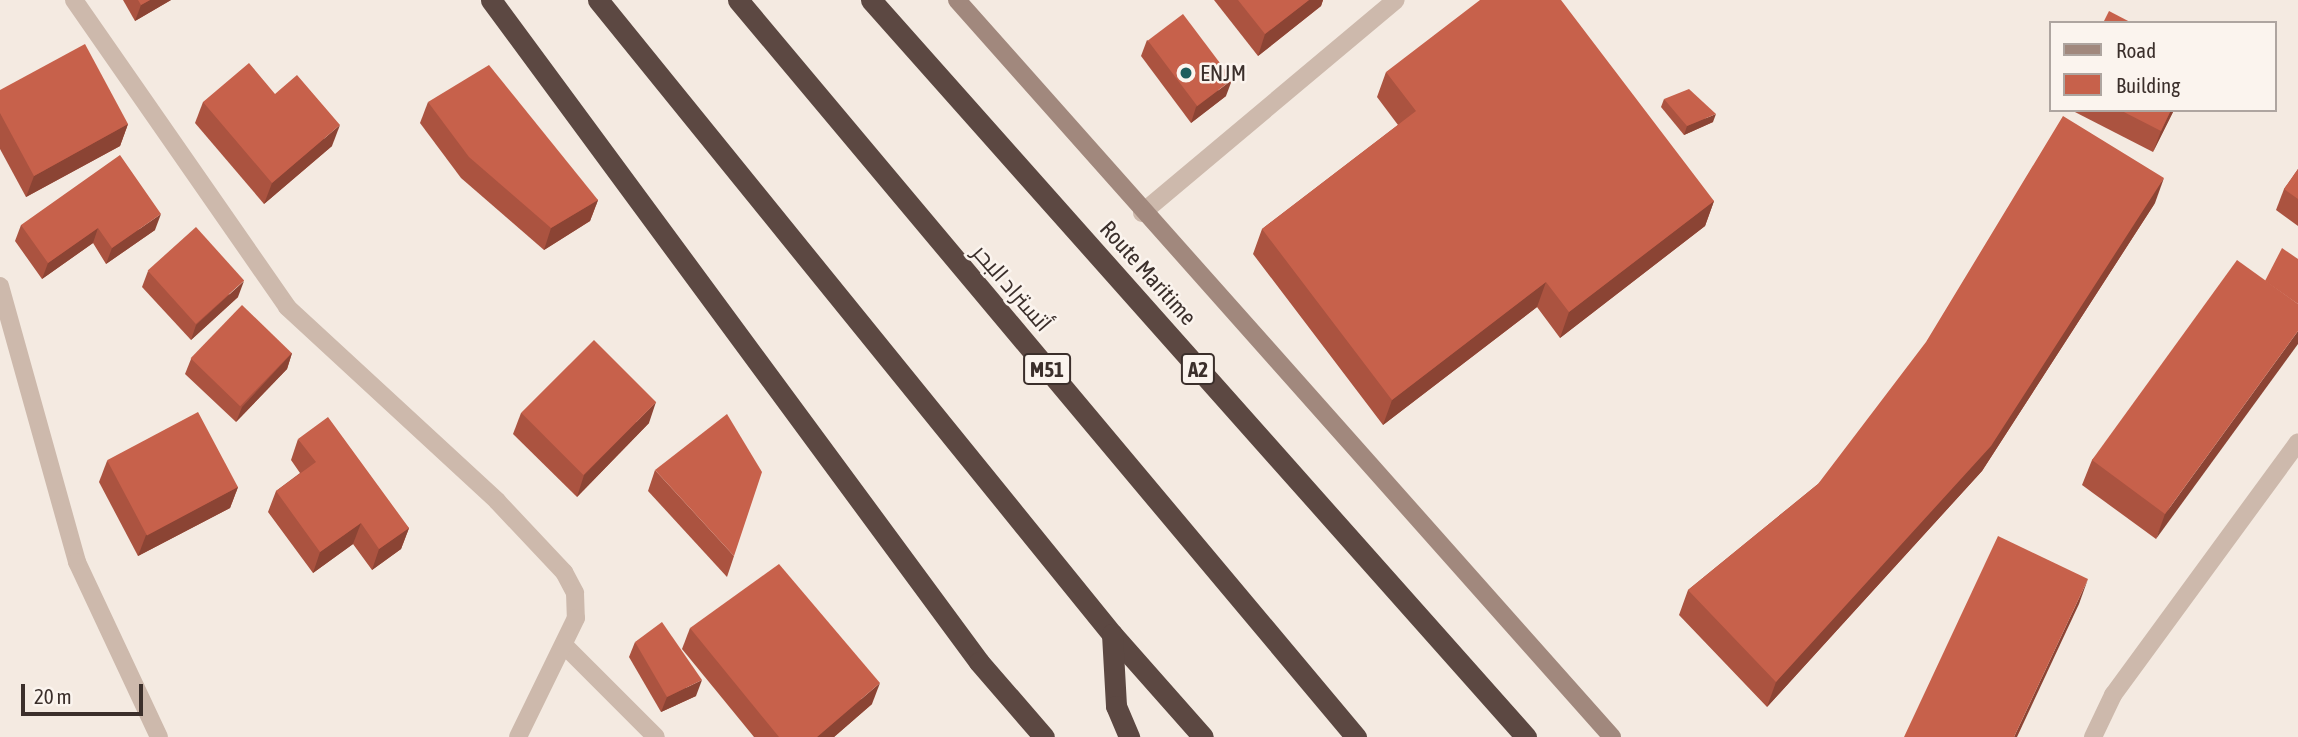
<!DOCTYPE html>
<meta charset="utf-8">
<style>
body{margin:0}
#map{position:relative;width:2298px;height:737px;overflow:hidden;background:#f4eae1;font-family:"Asap Condensed",Cairo,sans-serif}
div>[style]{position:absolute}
.lane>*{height:18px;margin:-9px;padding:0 9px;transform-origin:9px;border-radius:9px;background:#cdb9ac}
.street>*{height:18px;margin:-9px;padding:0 9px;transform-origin:9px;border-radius:9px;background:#cdb9ac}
.secondary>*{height:18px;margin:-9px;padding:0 9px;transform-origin:9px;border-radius:9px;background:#a1887d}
.highway>*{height:21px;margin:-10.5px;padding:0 10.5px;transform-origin:10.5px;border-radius:10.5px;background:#5c4842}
.wall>*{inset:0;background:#ab5340}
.shaded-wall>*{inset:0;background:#8b4434}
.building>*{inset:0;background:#c7614b;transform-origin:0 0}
.dots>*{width:19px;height:19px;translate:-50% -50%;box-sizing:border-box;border:4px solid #fbf4ee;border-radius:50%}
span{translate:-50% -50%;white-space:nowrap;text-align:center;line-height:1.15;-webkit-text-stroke:5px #fbf4ee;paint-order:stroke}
.shield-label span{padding:2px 5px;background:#fbf4ee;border:2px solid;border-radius:5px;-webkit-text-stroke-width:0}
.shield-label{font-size:21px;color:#3b2f2b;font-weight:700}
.poi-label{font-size:23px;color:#3b2f2b}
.left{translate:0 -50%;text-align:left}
.street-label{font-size:23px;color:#3b2f2b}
.legend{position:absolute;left:2049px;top:21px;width:228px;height:91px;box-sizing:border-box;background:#fbf4ee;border:2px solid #aea5a0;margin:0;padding:9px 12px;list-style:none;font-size:21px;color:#3b2f2b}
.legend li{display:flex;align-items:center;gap:14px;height:35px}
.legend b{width:35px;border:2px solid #aea5a0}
.scale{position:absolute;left:21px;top:684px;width:122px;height:32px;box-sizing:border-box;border:4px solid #3b2f2b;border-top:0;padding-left:9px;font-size:21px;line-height:24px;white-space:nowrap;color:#3b2f2b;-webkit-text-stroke:5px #fbf4ee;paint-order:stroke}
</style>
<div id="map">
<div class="lane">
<i style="left:1142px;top:213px;width:331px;rotate:-40deg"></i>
<i style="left:566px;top:647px;width:127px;rotate:45deg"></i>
<i style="left:2093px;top:737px;width:47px;rotate:-64.5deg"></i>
<i style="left:2113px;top:695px;width:313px;rotate:-53.8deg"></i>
</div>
<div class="street">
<i style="left:74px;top:0;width:374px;rotate:55.2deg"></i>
<i style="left:287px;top:307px;width:286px;rotate:42.7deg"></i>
<i style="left:497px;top:501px;width:98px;rotate:46.7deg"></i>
<i style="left:564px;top:572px;width:24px;rotate:62deg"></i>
<i style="left:575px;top:593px;width:25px;rotate:88deg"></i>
<i style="left:576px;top:618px;width:132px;rotate:116deg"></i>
<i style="left:0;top:286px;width:287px;rotate:74.4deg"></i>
<i style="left:77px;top:562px;width:193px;rotate:64.9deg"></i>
</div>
<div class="secondary">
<i style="left:957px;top:0;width:986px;rotate:48.37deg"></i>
</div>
<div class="highway">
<i style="left:491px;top:0;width:822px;rotate:53.6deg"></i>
<i style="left:979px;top:662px;width:99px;rotate:49.1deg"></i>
<i style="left:598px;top:0;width:816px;rotate:50.97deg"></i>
<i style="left:1112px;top:634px;width:137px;rotate:48.5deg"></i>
<i style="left:738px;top:0;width:962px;rotate:50.02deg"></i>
<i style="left:871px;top:0;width:986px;rotate:48.37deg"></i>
<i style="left:1112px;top:634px;width:72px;rotate:86.8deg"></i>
<i style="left:1116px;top:706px;width:34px;rotate:67deg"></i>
</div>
<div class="wall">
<i style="clip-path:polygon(123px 0,171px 0,135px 21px)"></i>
<i style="clip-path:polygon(1214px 0,1323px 0,1321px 6px,1258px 56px)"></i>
<i style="clip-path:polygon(1147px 40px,1226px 96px,1191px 123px,1141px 56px)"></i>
<i style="clip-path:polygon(1386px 72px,1714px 201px,1705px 226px,1560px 338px,1537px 307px,1383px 425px,1253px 254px,1262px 229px,1398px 125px,1377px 97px)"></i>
<i style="clip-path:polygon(0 90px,128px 124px,120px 146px,26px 197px,0 149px)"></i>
<i style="clip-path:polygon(275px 94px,332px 146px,264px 204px,195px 123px,203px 102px)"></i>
<i style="clip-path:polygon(1664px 99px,1713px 122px,1684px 135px,1661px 107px)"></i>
<i style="clip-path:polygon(428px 102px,598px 200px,590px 221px,544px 250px,461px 178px,420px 123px)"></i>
<i style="clip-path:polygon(2071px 110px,2174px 110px,2153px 152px)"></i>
<i style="clip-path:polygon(2298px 169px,2298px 226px,2276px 210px,2284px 189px)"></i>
<i style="clip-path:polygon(2155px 203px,1982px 471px,1767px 707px,1679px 615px,1688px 590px,1818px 484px)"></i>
<i style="clip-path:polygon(21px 225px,155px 230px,106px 264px,93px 243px,42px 279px,15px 241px)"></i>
<i style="clip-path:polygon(148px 271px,238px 297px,191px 340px,142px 287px)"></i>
<i style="clip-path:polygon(2265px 281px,2156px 539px,2082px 485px,2092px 460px)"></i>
<i style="clip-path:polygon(292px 353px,287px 369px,236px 422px,185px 374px,191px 359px)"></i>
<i style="clip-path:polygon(521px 413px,649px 423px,577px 497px,513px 434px)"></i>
<i style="clip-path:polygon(298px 439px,409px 528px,401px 549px,372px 570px,353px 544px,313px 573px,268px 512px,276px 491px,300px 473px,291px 460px)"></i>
<i style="clip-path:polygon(107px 461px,238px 487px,230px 508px,138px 556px,99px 482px)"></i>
<i style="clip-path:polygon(655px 470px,734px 556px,727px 577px,648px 491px)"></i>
<i style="clip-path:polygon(690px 628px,872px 704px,834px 737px,754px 737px,682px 649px)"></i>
<i style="clip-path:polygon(635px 642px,696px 696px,661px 712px,629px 657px)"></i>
</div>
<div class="shaded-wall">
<i style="clip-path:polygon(150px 0,171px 0,135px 21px,141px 5px)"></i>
<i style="clip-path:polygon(1309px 0,1323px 0,1321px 6px,1258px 56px,1265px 34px)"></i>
<i style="clip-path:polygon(1232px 80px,1226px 96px,1191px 123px,1196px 107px)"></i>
<i style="clip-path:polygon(2171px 110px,2174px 110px,2153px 152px,2161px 131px)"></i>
<i style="clip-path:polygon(1716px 114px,1713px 122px,1684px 135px,1687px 126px)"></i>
<i style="clip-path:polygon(128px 124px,120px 146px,26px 197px,34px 176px)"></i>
<i style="clip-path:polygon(340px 125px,332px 146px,264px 204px,272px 183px)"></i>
<i style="clip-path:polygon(2164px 178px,2155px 203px,1982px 471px,1767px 707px,1776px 682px)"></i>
<i style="clip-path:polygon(598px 200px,590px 221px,544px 250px,551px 228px)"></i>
<i style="clip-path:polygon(1714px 201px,1705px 226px,1560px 338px,1569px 312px)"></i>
<i style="clip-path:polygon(161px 214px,155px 230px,106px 264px,112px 248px)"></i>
<i style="clip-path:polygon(98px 228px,93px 243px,42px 279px,48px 263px)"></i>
<i style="clip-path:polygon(244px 281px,238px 297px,191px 340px,196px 325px)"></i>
<i style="clip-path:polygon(1546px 282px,1537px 307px,1383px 425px,1392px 400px)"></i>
<i style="clip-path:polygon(2298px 331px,2298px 344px,2156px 539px,2165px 514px)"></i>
<i style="clip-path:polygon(292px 353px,287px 369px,236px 422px,242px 407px)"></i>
<i style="clip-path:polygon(656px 402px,649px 423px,577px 497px,584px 475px)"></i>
<i style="clip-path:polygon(238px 487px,230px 508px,138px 556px,146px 535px)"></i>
<i style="clip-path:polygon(361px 523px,353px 544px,313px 573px,320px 552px)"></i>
<i style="clip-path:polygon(409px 528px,401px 549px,372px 570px,379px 549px)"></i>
<i style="clip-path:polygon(2088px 579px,2079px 604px,2017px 737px,2014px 737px)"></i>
<i style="clip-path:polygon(702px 680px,696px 696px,661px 712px,667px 697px)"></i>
<i style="clip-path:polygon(880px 683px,872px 704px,834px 737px,817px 737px)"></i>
</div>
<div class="building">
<i style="clip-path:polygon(138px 0,150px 0,141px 5px)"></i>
<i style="clip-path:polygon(1238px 0,1309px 0,1265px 34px)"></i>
<i style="clip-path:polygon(1480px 0,1561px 0,1714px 201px,1569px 312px,1546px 282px,1392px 400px,1262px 229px,1416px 111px,1386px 72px)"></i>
<i style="clip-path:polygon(2109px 11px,2132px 23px,2103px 23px)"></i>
<i style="left:1183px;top:14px;width:82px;height:44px;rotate:53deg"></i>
<i style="clip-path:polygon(85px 44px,128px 124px,34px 176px,0 113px,0 90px)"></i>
<i style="clip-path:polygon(249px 63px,275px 94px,297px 75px,340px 125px,272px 183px,203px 102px)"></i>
<i style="clip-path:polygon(489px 65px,598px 200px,551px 228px,469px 157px,428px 102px)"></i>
<i style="clip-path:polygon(1689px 89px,1716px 114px,1687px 126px,1664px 99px)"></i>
<i style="clip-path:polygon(2120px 110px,2171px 110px,2161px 131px)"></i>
<i style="clip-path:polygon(2063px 116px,2164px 178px,1991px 446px,1776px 682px,1688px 590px,1818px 484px,1926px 342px)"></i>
<i style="clip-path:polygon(120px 155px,161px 214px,112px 248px,98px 228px,48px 263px,21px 225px)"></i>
<i style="clip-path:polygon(2298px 169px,2298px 199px,2284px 189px)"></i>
<i style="left:196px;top:227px;width:72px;height:65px;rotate:48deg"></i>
<i style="clip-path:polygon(2282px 248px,2298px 259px,2298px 304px,2265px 281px)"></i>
<i style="clip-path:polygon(2237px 260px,2298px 304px,2298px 331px,2165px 514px,2092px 460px)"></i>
<i style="left:242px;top:305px;width:69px;height:74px;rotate:44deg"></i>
<i style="left:594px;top:340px;width:88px;height:103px;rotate:45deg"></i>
<i style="left:198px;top:412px;width:85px;height:103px;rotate:62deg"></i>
<i style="clip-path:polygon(727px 414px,762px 472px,734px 556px,655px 470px)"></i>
<i style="clip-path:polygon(328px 417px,409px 528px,379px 549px,361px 523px,320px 552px,276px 491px,316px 462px,298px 439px)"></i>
<i style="clip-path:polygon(1998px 536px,2088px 579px,2014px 737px,1904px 737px)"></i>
<i style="clip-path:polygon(779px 564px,880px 683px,817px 737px,779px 737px,690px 628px)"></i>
<i style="clip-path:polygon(662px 622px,702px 680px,667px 697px,635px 642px)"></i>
</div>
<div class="dots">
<i style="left:1186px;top:73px;background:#1f5d5d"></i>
</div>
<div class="shield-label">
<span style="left:1047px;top:369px">M51</span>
<span style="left:1198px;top:369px">A2</span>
</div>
<div class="poi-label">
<span class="left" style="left:1200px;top:73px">ENJM</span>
</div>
<div class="street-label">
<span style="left:1148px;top:273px;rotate:48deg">Route Maritime</span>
<span style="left:1012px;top:288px;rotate:49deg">أتستراد البحر</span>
</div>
<ul class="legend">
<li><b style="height:9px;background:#a1887d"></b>Road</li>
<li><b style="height:19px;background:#c7614b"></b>Building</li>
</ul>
<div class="scale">20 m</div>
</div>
